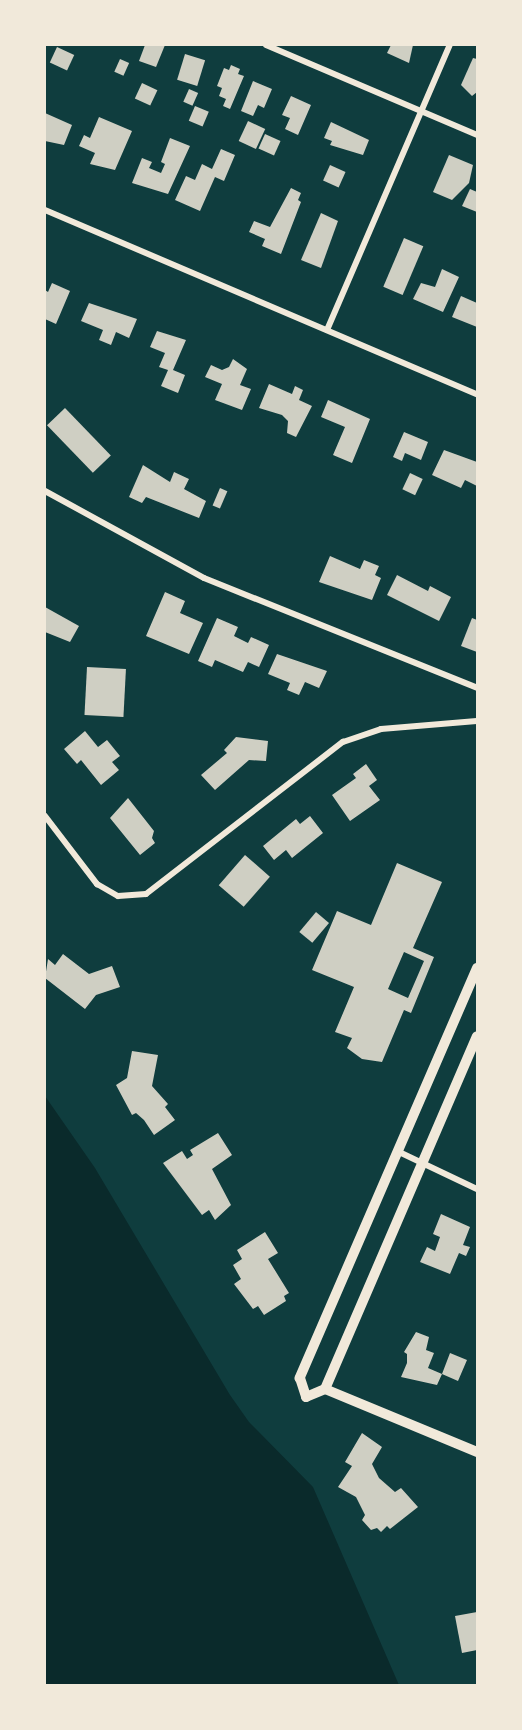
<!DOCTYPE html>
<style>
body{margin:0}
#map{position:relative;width:522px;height:1730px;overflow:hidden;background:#0f3d3e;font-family:"Open Sans",sans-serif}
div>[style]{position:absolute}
.water>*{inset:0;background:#0a2a2b}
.building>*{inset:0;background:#cfcfc3;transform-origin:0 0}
.minor>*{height:6px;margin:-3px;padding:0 3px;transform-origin:3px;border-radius:3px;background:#f1e9da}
.tertiary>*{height:10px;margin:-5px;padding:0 5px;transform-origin:5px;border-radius:5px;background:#f1e9da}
span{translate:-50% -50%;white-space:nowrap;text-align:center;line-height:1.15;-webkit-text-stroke:6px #f1e9da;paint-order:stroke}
.frame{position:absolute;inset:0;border:46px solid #f1e9da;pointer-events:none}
</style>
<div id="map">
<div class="water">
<i style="clip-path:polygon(45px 1096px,95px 1168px,230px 1395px,249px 1422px,313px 1487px,399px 1685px,45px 1685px)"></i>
</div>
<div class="building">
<i style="clip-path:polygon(145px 45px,165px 45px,156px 67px,139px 61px)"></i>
<i style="clip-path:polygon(391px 45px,413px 45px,409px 63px,387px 53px)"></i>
<i style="left:57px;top:47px;width:19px;height:17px;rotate:25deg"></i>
<i style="left:185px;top:54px;width:21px;height:27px;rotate:17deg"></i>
<i style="clip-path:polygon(473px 58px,477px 59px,477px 92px,472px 96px,461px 85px)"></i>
<i style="left:120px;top:59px;width:10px;height:14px;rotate:24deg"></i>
<i style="clip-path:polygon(231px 65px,240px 69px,238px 74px,244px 76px,230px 109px,223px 106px,226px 99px,219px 96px,222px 88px,217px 86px,224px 68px,229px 70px)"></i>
<i style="clip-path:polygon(253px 81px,272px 89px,264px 108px,258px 105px,253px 116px,241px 111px)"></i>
<i style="left:142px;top:83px;width:17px;height:17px;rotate:25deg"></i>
<i style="left:189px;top:89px;width:10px;height:14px;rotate:24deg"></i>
<i style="clip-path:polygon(291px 96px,311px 105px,298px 135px,285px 129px,290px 118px,282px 115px)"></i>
<i style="left:195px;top:106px;width:15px;height:16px;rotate:23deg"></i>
<i style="clip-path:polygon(45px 113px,72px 125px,64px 145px,45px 141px)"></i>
<i style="clip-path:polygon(99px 117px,132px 131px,115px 170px,90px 164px,95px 153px,79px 146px,84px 135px,90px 138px)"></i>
<i style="left:248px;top:121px;width:19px;height:22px;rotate:25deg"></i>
<i style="clip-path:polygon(331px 122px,369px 140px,363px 155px,330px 145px,332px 141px,324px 138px)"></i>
<i style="left:265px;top:134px;width:17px;height:16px;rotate:24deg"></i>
<i style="clip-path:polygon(170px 138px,190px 146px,168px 194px,132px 183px,142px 158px,152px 162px,149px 168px,161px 173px,165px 164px,161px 162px)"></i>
<i style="clip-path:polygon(221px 149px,235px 155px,224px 181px,215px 177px,200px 211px,175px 200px,186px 176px,195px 180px,202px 164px,212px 169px)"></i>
<i style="clip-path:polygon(449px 155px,473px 165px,469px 183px,452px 200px,433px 192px)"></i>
<i style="left:330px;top:165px;width:17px;height:17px;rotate:24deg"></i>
<i style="clip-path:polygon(291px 188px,301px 193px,298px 200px,301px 202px,281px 254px,262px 246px,265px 239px,249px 232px,254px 221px,270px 227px)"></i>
<i style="clip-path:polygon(470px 189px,477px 192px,477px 212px,462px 206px)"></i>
<i style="clip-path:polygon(321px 213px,338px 221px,321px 268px,301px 260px)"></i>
<i style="left:404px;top:238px;width:21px;height:53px;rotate:23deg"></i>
<i style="clip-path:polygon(442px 269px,459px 277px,443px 312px,413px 299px,421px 283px,435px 287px)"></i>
<i style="clip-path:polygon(52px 283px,70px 291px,56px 324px,45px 319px,45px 290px,48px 292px)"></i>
<i style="clip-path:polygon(461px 296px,477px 303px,477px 327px,452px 317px)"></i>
<i style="clip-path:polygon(89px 303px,137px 319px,129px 338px,116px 332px,111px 345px,99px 340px,103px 330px,81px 321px)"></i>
<i style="clip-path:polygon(157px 331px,186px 340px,173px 370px,185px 375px,178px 393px,161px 386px,168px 370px,159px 367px,165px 353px,150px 347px)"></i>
<i style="clip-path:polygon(233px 359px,247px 369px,240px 385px,251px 389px,242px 410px,215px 400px,222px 384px,205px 377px,211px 365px,222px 370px,229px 367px)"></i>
<i style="clip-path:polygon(269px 384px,292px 394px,295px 386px,303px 390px,299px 400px,312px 406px,296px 437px,287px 433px,288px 421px,282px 415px,259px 408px)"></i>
<i style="clip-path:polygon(328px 400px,370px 419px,352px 463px,333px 455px,345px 427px,321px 417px)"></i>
<i style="left:65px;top:408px;width:66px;height:25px;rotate:46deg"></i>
<i style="clip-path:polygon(404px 432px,428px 442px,421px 460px,405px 453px,402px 461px,393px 457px)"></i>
<i style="clip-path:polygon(444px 450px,477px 462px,477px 486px,465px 480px,461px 488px,432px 475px)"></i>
<i style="clip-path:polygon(143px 465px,170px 482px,174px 472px,189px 479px,184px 489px,206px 501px,199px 518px,146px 497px,142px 503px,129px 497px)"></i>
<i style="left:410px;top:473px;width:14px;height:18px;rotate:25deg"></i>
<i style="left:220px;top:488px;width:8px;height:19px;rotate:23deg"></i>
<i style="clip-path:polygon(330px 556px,360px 569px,364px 560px,379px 566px,375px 575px,381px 578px,372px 600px,319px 582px)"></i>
<i style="clip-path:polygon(397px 575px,428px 591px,430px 586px,451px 597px,439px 621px,387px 595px)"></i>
<i style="clip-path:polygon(165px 592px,185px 601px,180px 613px,203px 623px,189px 654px,146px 636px)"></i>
<i style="clip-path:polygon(45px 607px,79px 626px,70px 642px,45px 632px)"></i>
<i style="clip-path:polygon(217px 618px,238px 627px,234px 636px,248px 643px,251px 637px,269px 645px,259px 667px,248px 662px,243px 672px,215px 660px,212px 667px,198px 661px)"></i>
<i style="clip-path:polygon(472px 618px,477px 620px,477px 652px,461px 646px)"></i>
<i style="clip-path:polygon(277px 654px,327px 671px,319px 688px,305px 682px,299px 695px,287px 690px,290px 683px,268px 674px)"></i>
<i style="left:87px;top:667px;width:39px;height:48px;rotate:3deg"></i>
<i style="clip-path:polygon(85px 731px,98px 747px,107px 740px,120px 756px,112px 762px,119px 770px,101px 785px,81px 760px,77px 764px,64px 749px)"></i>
<i style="clip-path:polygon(236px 737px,268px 741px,266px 761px,249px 760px,215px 790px,201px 775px,227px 753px,224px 750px)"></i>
<i style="clip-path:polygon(366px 764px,377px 780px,369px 786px,380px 800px,350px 821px,332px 795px,356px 778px,353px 774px)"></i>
<i style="clip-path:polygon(128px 798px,154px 831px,152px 838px,155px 843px,140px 855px,110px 818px)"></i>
<i style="clip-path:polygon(310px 816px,323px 833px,292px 858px,286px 850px,274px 860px,263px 846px,296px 819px,300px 824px)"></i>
<i style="left:245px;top:855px;width:33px;height:40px;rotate:41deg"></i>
<i style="clip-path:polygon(evenodd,397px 863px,442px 882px,413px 948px,434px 957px,411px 1013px,404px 1010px,382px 1062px,362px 1059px,347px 1048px,352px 1038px,335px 1032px,354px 987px,312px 970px,337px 911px,371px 925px,397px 863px,404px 952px,424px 961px,408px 998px,388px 989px,404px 952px)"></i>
<i style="left:316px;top:912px;width:17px;height:26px;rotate:40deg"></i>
<i style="clip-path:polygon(63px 954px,89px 974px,112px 966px,120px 987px,96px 995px,85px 1009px,45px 978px,48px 959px,55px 965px)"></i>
<i style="clip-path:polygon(132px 1051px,158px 1055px,152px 1086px,168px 1104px,165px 1107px,175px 1120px,154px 1135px,144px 1120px,136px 1113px,132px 1115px,116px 1085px,127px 1078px)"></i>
<i style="clip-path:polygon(218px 1133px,232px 1155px,212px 1169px,231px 1205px,215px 1220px,209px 1210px,202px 1215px,163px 1163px,182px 1151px,187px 1159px,193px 1155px,190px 1150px)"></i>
<i style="clip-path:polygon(441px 1214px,470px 1227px,463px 1245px,470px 1247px,466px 1256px,459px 1253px,450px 1274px,420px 1262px,427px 1247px,435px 1251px,440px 1237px,433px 1234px)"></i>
<i style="clip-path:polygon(265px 1232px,278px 1253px,268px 1259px,289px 1293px,284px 1296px,286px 1301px,264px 1315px,258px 1306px,253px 1309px,234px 1284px,241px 1279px,233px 1265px,242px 1259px,237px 1250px)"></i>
<i style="clip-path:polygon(416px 1332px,429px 1337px,426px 1350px,434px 1353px,428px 1368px,442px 1374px,450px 1353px,467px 1360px,458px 1381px,442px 1374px,437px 1385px,401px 1377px,407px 1363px,407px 1354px,404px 1352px)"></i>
<i style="clip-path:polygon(362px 1433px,382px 1447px,372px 1464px,379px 1478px,395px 1492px,401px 1488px,418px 1507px,390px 1529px,387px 1526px,381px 1532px,377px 1528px,371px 1530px,362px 1520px,365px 1515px,356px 1497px,338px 1487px,352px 1466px,345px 1462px)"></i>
<i style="clip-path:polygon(477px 1612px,477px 1650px,462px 1653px,455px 1616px)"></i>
</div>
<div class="minor">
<i style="left:266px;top:45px;width:229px;rotate:23.1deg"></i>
<i style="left:45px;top:210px;width:470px;rotate:23.1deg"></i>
<i style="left:327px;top:330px;width:310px;rotate:-66.7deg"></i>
<i style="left:45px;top:491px;width:181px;rotate:28.7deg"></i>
<i style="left:204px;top:578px;width:294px;rotate:21.9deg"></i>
<i style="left:45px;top:816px;width:86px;rotate:52.6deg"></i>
<i style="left:97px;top:884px;width:24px;rotate:30deg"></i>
<i style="left:118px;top:896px;width:28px;rotate:-4deg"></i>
<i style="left:146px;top:894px;width:249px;rotate:-37.7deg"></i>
<i style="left:343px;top:742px;width:40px;rotate:-18.9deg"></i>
<i style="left:381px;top:729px;width:96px;rotate:-4.8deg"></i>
<i style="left:397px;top:1151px;width:89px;rotate:25.4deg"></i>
</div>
<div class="tertiary">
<i style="left:477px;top:968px;width:447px;rotate:113.4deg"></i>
<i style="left:300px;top:1378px;width:20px;rotate:72deg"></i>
<i style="left:306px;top:1397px;width:21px;rotate:-23deg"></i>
<i style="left:325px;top:1389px;width:165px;rotate:22.5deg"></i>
<i style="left:325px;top:1389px;width:384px;rotate:-66.7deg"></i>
</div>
<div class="frame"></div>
</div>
